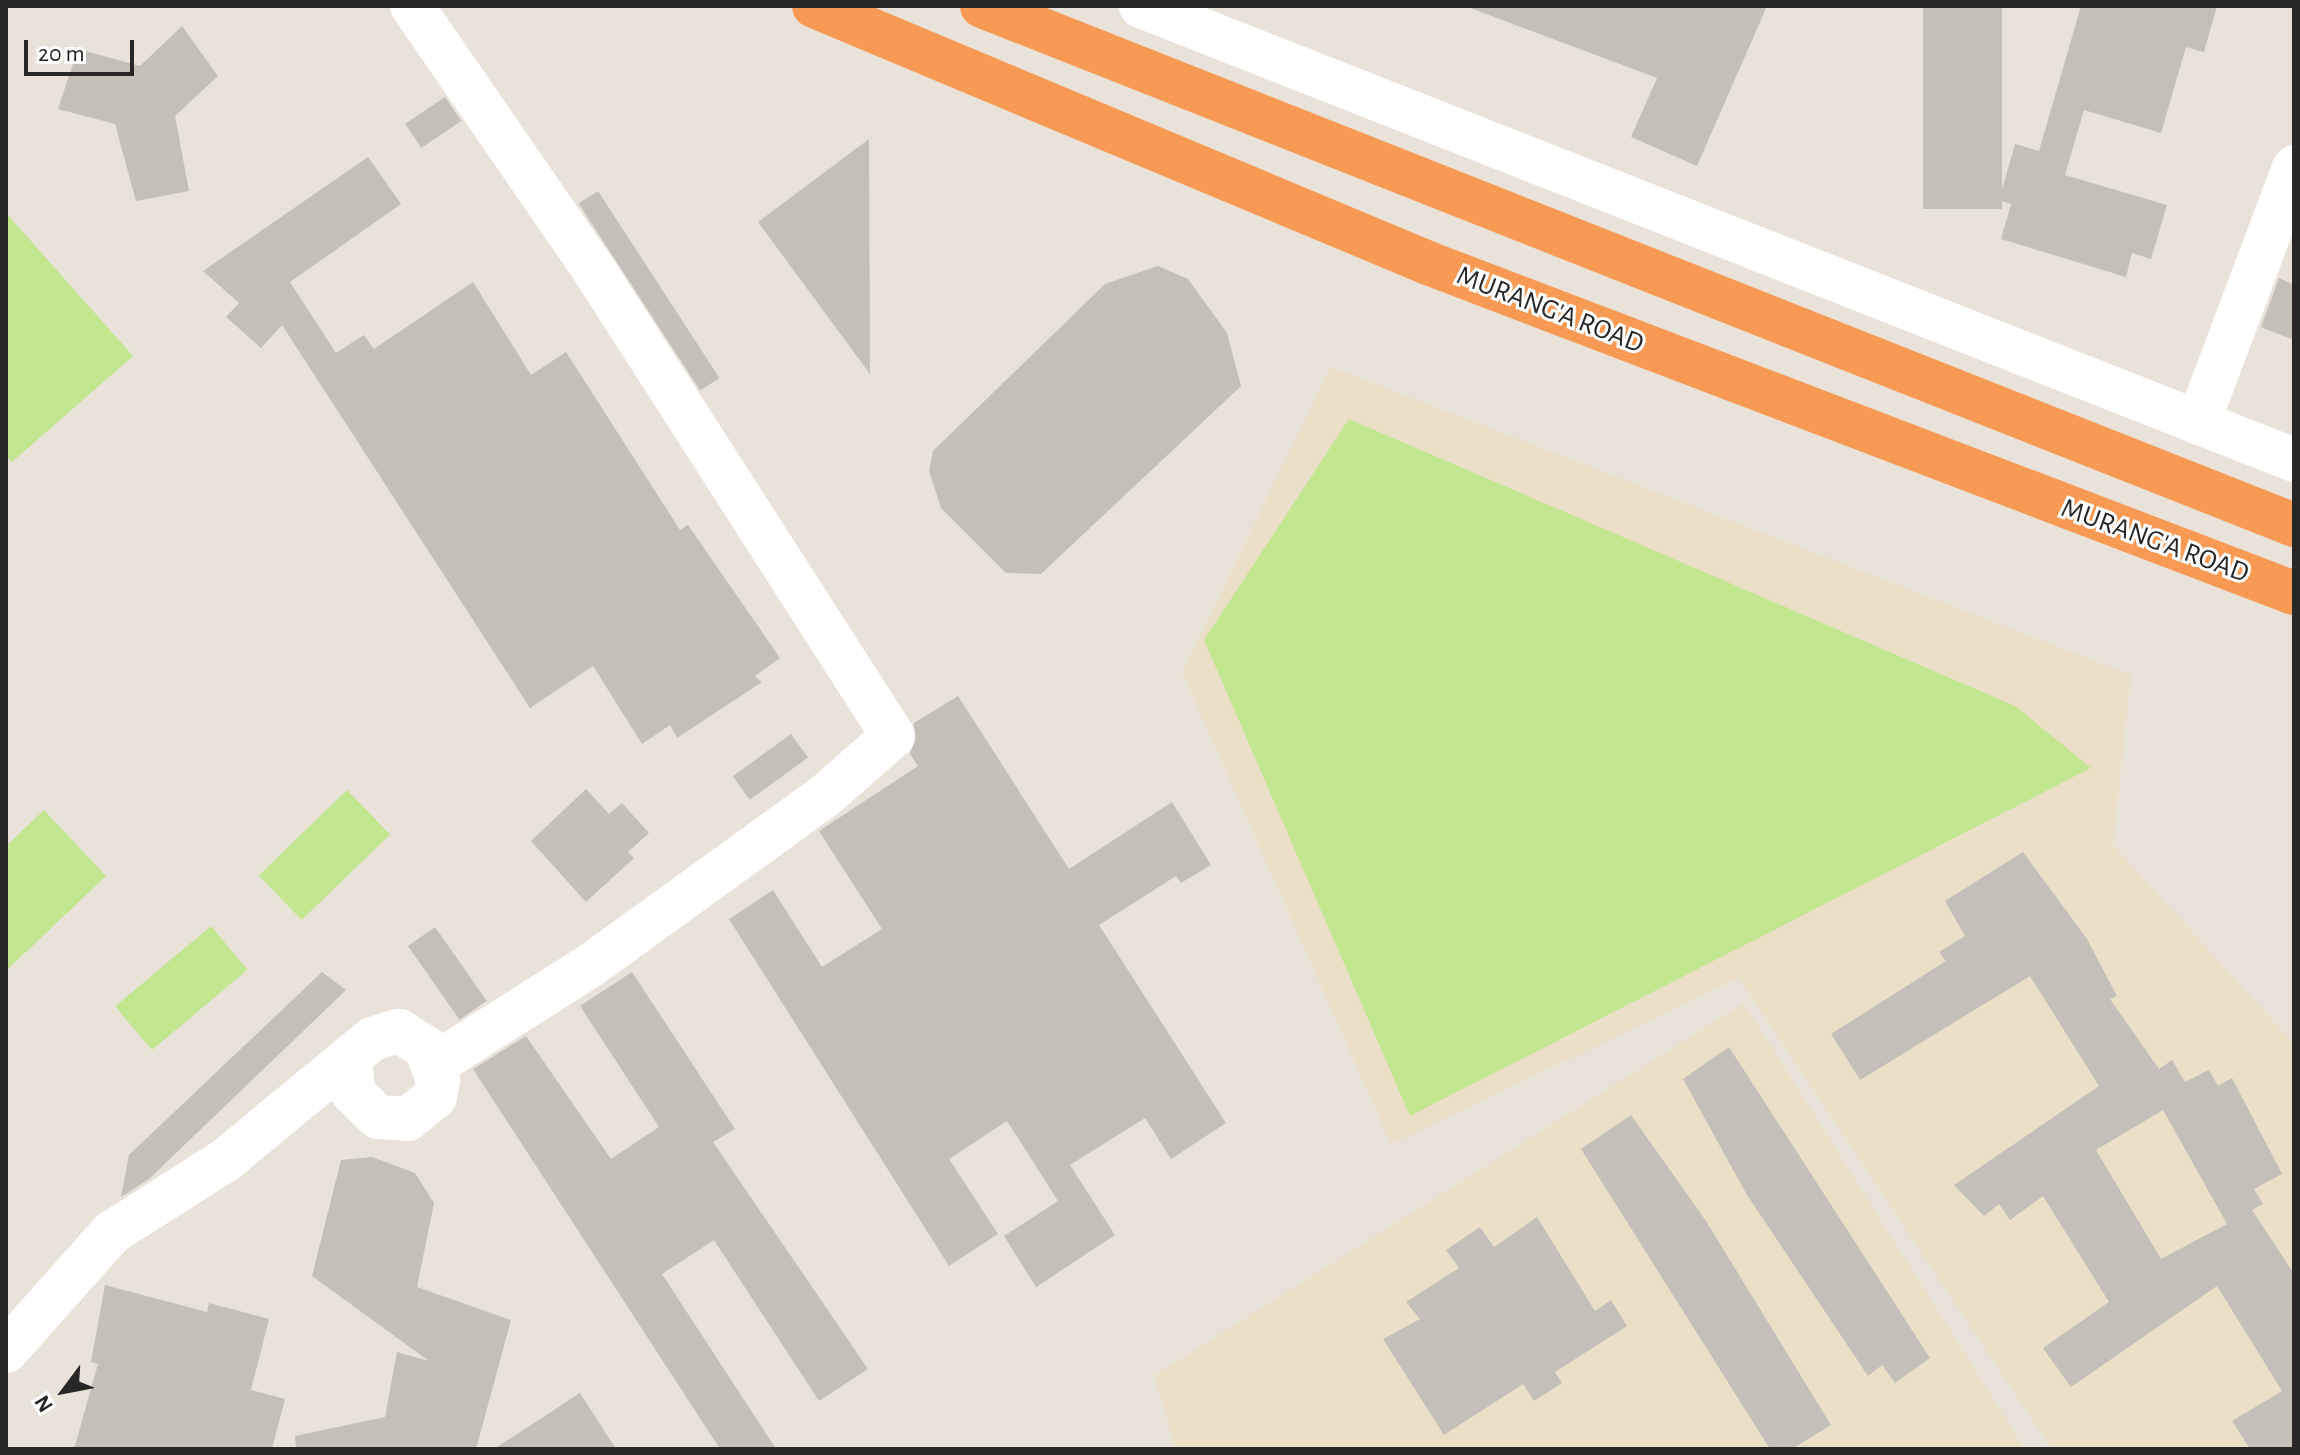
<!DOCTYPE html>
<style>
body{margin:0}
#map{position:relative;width:2300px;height:1455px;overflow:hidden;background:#e9e2d8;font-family:"Alegreya Sans",sans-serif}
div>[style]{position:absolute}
.education>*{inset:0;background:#ebdfc8}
.pitch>*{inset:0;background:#c3e691;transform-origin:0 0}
.building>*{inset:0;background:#c4bfb8;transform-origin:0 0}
.minor>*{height:44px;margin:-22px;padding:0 22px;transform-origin:22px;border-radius:22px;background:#fff}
.highway>*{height:44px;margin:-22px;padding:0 22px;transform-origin:22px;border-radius:22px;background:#f89a54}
span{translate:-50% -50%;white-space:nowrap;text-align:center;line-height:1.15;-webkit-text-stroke:6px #fff;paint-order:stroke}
.street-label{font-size:28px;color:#272727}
.frame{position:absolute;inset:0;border:8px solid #272727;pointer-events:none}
.north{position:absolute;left:24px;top:1351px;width:80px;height:80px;-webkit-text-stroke:6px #fff;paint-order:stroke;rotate:238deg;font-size:22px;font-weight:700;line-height:32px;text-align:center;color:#272727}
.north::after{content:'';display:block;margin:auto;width:28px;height:36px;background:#272727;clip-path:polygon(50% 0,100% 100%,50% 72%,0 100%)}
.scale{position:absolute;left:24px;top:40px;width:110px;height:36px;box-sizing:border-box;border:4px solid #272727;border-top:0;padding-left:10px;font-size:24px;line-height:28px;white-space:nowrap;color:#272727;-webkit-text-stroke:6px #fff;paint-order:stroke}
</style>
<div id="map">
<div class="education">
<i style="clip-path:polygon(1331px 367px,2131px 675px,2113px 845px,2294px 1044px,2294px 1449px,2052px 1449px,1739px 978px,1391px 1144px,1182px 672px)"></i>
<i style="clip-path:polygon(1744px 1003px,2025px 1449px,1176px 1449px,1154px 1376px)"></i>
</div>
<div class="pitch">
<i style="clip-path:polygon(6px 213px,133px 356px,12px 462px,6px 455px)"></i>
<i style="clip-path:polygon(1349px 419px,2015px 706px,2091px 768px,1410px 1116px,1204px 640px)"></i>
<i style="left:347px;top:790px;width:62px;height:123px;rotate:46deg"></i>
<i style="clip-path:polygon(44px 810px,106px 876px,6px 971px,6px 846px)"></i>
<i style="left:211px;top:926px;width:57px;height:125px;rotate:50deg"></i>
</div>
<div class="building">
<i style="clip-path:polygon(1465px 6px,1767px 6px,1697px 166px,1631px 137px,1657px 78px)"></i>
<i style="left:1923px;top:6px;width:79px;height:203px"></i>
<i style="clip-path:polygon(2081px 6px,2217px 6px,2204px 52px,2186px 47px,2161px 133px,2084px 110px,2065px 175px,2167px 205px,2151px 259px,2132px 253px,2126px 277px,2001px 239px,2011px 204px,1999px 200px,2015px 144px,2039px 151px)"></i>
<i style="clip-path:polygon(182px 26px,218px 76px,175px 116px,189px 191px,136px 201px,115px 124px,58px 109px,78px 49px,140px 66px)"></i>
<i style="left:445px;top:97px;width:29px;height:48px;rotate:56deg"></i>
<i style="clip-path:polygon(869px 139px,870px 374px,758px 222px)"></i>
<i style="clip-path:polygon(368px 157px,401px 204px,290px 282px,336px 353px,364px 335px,374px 349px,473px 282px,531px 375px,566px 352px,680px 530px,688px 525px,780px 658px,755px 676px,762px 682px,677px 738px,670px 725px,642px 744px,593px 666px,530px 708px,282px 325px,261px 348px,226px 317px,239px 303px,203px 271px)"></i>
<i style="left:598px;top:191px;width:223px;height:23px;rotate:57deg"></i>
<i style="clip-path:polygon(1158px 266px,1188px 279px,1227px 333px,1241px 386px,1041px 574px,1006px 573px,941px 508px,929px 471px,933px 451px,1105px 284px)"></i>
<i style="clip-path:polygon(2279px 278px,2294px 285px,2294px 340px,2261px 327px)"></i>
<i style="clip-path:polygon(958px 696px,1069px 869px,1172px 802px,1211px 865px,1181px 883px,1176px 876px,1099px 925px,1226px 1123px,1171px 1159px,1145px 1118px,1070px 1165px,1115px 1235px,1036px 1287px,1004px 1236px,1058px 1201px,1007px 1121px,949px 1159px,998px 1234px,949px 1266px,729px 919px,773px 890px,822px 967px,882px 929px,819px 831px,918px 766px,910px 754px,914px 723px)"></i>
<i style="left:791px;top:734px;width:29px;height:72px;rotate:54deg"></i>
<i style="clip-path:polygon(586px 789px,609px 814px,622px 803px,649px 833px,628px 852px,634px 858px,586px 902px,531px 841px)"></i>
<i style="clip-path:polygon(evenodd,2023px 852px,2087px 939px,2117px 996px,2110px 999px,2159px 1069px,2172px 1060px,2185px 1082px,2209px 1070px,2218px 1086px,2232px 1078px,2282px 1174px,2254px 1189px,2263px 1204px,2252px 1210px,2294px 1274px,2294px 1449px,2250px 1449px,2232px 1421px,2282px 1391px,2217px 1286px,2071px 1387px,2043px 1348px,2109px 1302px,2043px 1196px,2010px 1220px,1999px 1204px,1984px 1216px,1954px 1185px,2099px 1086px,2030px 976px,1860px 1080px,1831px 1034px,1946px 961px,1939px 952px,1965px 936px,1945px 901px,2023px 852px,2163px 1110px,2227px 1224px,2161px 1259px,2096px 1150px,2163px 1110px)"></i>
<i style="left:435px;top:927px;width:90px;height:33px;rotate:55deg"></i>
<i style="clip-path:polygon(322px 972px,346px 990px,149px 1179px,121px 1197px,129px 1155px)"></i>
<i style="clip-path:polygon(632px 972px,735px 1129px,713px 1142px,868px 1369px,819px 1401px,714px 1240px,662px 1274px,776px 1449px,720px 1449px,473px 1069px,526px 1036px,611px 1159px,659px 1127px,580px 1006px)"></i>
<i style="clip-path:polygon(1729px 1047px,1930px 1358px,1895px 1383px,1882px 1365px,1868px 1376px,1747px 1195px,1683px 1079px)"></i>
<i style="clip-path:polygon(1631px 1115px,1706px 1221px,1831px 1425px,1792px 1449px,1770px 1449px,1581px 1149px)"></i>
<i style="clip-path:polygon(372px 1157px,415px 1173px,434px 1203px,417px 1287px,511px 1320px,476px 1449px,296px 1449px,295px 1436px,385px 1417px,397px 1352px,429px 1361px,312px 1276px,341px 1160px)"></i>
<i style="clip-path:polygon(1537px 1217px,1595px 1311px,1611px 1300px,1627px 1326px,1555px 1372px,1562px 1383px,1534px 1401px,1523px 1384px,1444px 1435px,1383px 1339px,1420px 1319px,1406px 1302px,1459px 1268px,1446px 1250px,1480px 1227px,1494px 1247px)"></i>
<i style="clip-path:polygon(105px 1285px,207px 1312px,209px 1303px,269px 1319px,251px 1390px,285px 1399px,272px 1449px,74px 1449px,98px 1364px,91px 1362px)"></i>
<i style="clip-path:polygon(580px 1393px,616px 1449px,494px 1449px)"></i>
</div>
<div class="minor">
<i style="left:412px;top:6px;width:321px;rotate:55.4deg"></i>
<i style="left:594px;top:270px;width:554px;rotate:57.31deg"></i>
<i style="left:893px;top:736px;width:89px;rotate:138.6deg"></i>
<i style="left:826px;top:795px;width:290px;rotate:144.1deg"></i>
<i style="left:591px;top:965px;width:185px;rotate:147.6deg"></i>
<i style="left:1141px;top:6px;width:1239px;rotate:21.49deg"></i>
<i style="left:2198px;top:423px;width:273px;rotate:-69.4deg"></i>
<i style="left:6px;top:1351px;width:158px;rotate:-48.3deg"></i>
<i style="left:111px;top:1233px;width:138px;rotate:-32.5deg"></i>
<i style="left:227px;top:1159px;width:188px;rotate:-39.6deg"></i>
<i style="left:372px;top:1039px;width:28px;rotate:-17deg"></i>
<i style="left:399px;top:1031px;width:32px;rotate:32deg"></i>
<i style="left:426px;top:1048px;width:34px;rotate:69deg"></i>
<i style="left:438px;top:1080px;width:17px;rotate:100deg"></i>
<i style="left:435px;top:1097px;width:35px;rotate:141deg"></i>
<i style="left:408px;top:1119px;width:30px;rotate:-176deg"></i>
<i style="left:378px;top:1117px;width:35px;rotate:-136deg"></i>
<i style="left:353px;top:1093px;width:32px;rotate:-94deg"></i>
</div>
<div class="highway">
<i style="left:814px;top:6px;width:666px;rotate:22.71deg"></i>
<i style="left:1428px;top:263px;width:927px;rotate:20.86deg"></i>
<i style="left:982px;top:6px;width:1411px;rotate:21.58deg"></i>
</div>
<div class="street-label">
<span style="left:1550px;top:310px;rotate:21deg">MURANG'A ROAD</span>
<span style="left:2155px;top:541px;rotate:20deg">MURANG'A ROAD</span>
</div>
<div class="frame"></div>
<div class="north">N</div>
<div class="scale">20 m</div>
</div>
